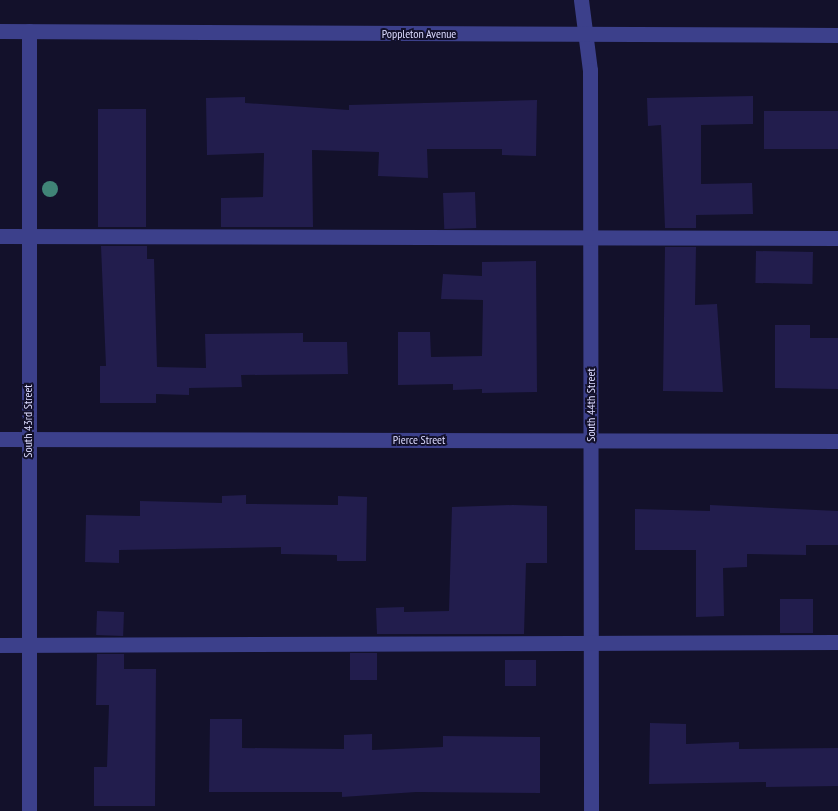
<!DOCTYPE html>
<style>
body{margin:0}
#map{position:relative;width:838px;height:811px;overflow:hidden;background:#13112b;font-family:"PT Sans Narrow",sans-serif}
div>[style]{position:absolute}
.building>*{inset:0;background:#221d4d;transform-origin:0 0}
.minor>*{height:15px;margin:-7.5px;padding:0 7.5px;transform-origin:7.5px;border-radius:7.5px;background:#3c408b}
.trees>*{width:16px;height:16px;margin:-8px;border-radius:50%;background:#408477}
span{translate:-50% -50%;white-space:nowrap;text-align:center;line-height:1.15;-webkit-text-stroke:4px #13112b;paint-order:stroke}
.street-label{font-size:12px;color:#dcdbff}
</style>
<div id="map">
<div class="building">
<i style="clip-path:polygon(753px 96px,753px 124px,701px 125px,701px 184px,752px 183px,753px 214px,696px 215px,696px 228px,665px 228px,661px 125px,648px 126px,647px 98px)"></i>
<i style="clip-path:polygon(245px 97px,245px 103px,349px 110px,349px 105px,537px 100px,536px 156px,502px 155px,502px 149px,427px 149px,428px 178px,378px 176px,379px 152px,312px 150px,313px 227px,221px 227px,221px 198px,263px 197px,264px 153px,207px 155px,206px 98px)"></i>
<i style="left:98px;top:109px;width:48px;height:118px"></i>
<i style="left:764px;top:111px;width:74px;height:38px"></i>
<i style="left:475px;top:192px;width:36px;height:32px;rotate:88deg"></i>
<i style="clip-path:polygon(101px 246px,147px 246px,147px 259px,154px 259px,157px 367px,206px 368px,205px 334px,303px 333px,303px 342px,347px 342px,348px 374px,241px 375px,242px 387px,189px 388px,189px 395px,156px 394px,156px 403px,100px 403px,100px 366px,106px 366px)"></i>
<i style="clip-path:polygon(665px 247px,696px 247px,695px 305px,717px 304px,723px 392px,663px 391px)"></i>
<i style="left:756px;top:251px;width:57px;height:32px;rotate:1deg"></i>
<i style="clip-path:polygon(536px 261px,537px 392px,482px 393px,482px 389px,453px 390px,453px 384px,398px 385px,398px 332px,430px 332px,431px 357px,482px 356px,483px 300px,441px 299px,443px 274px,482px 276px,482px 262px)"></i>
<i style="clip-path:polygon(775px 325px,810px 325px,810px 338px,838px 338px,838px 389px,775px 388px)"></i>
<i style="clip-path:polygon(246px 495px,246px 504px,338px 505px,338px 496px,367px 497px,366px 561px,337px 561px,337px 555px,281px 554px,281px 547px,119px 550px,119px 563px,85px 562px,86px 515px,140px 516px,140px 501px,222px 503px,222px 496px)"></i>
<i style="clip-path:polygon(513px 505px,547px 506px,547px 563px,526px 563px,524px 634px,377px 634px,376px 608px,404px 607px,404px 612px,449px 611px,452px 507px)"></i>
<i style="clip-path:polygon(710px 505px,838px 511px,838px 545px,806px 545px,806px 555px,747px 554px,747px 567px,723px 568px,724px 616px,696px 617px,696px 550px,635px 550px,635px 509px,710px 511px)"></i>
<i style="left:780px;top:599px;width:33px;height:34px"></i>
<i style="left:97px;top:611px;width:27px;height:24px;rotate:2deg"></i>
<i style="left:377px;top:653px;width:27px;height:27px;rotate:90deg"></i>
<i style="clip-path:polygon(97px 654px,124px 654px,124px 669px,156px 669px,155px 806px,94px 806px,94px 767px,107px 767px,109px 705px,96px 705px)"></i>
<i style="left:505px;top:660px;width:31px;height:26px"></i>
<i style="clip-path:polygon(210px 719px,242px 719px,242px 748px,344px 749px,344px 735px,372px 734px,372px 750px,443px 747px,443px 736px,540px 737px,540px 793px,416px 792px,342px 797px,342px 792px,209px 792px)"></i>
<i style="clip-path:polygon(650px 723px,686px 724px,686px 744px,739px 742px,739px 749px,838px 748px,838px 786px,766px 787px,766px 782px,649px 784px)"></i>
</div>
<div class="minor">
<i style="left:581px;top:0;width:71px;rotate:82.7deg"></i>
<i style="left:590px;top:70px;width:741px;rotate:89.92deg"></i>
<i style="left:0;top:31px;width:838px;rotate:0.27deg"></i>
<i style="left:0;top:236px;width:838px;rotate:0.14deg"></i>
<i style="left:0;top:439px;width:838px;rotate:0.14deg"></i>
<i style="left:0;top:645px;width:838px;rotate:-0.21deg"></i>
<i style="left:29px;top:811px;width:780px;rotate:-90deg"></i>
</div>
<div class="trees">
<i style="left:50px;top:189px"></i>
</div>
<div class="street-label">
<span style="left:419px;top:34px">Poppleton Avenue</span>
<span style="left:591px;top:405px;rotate:-90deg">South 44th Street</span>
<span style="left:28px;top:421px;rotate:-90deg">South 43rd Street</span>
<span style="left:419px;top:440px">Pierce Street</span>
</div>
</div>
